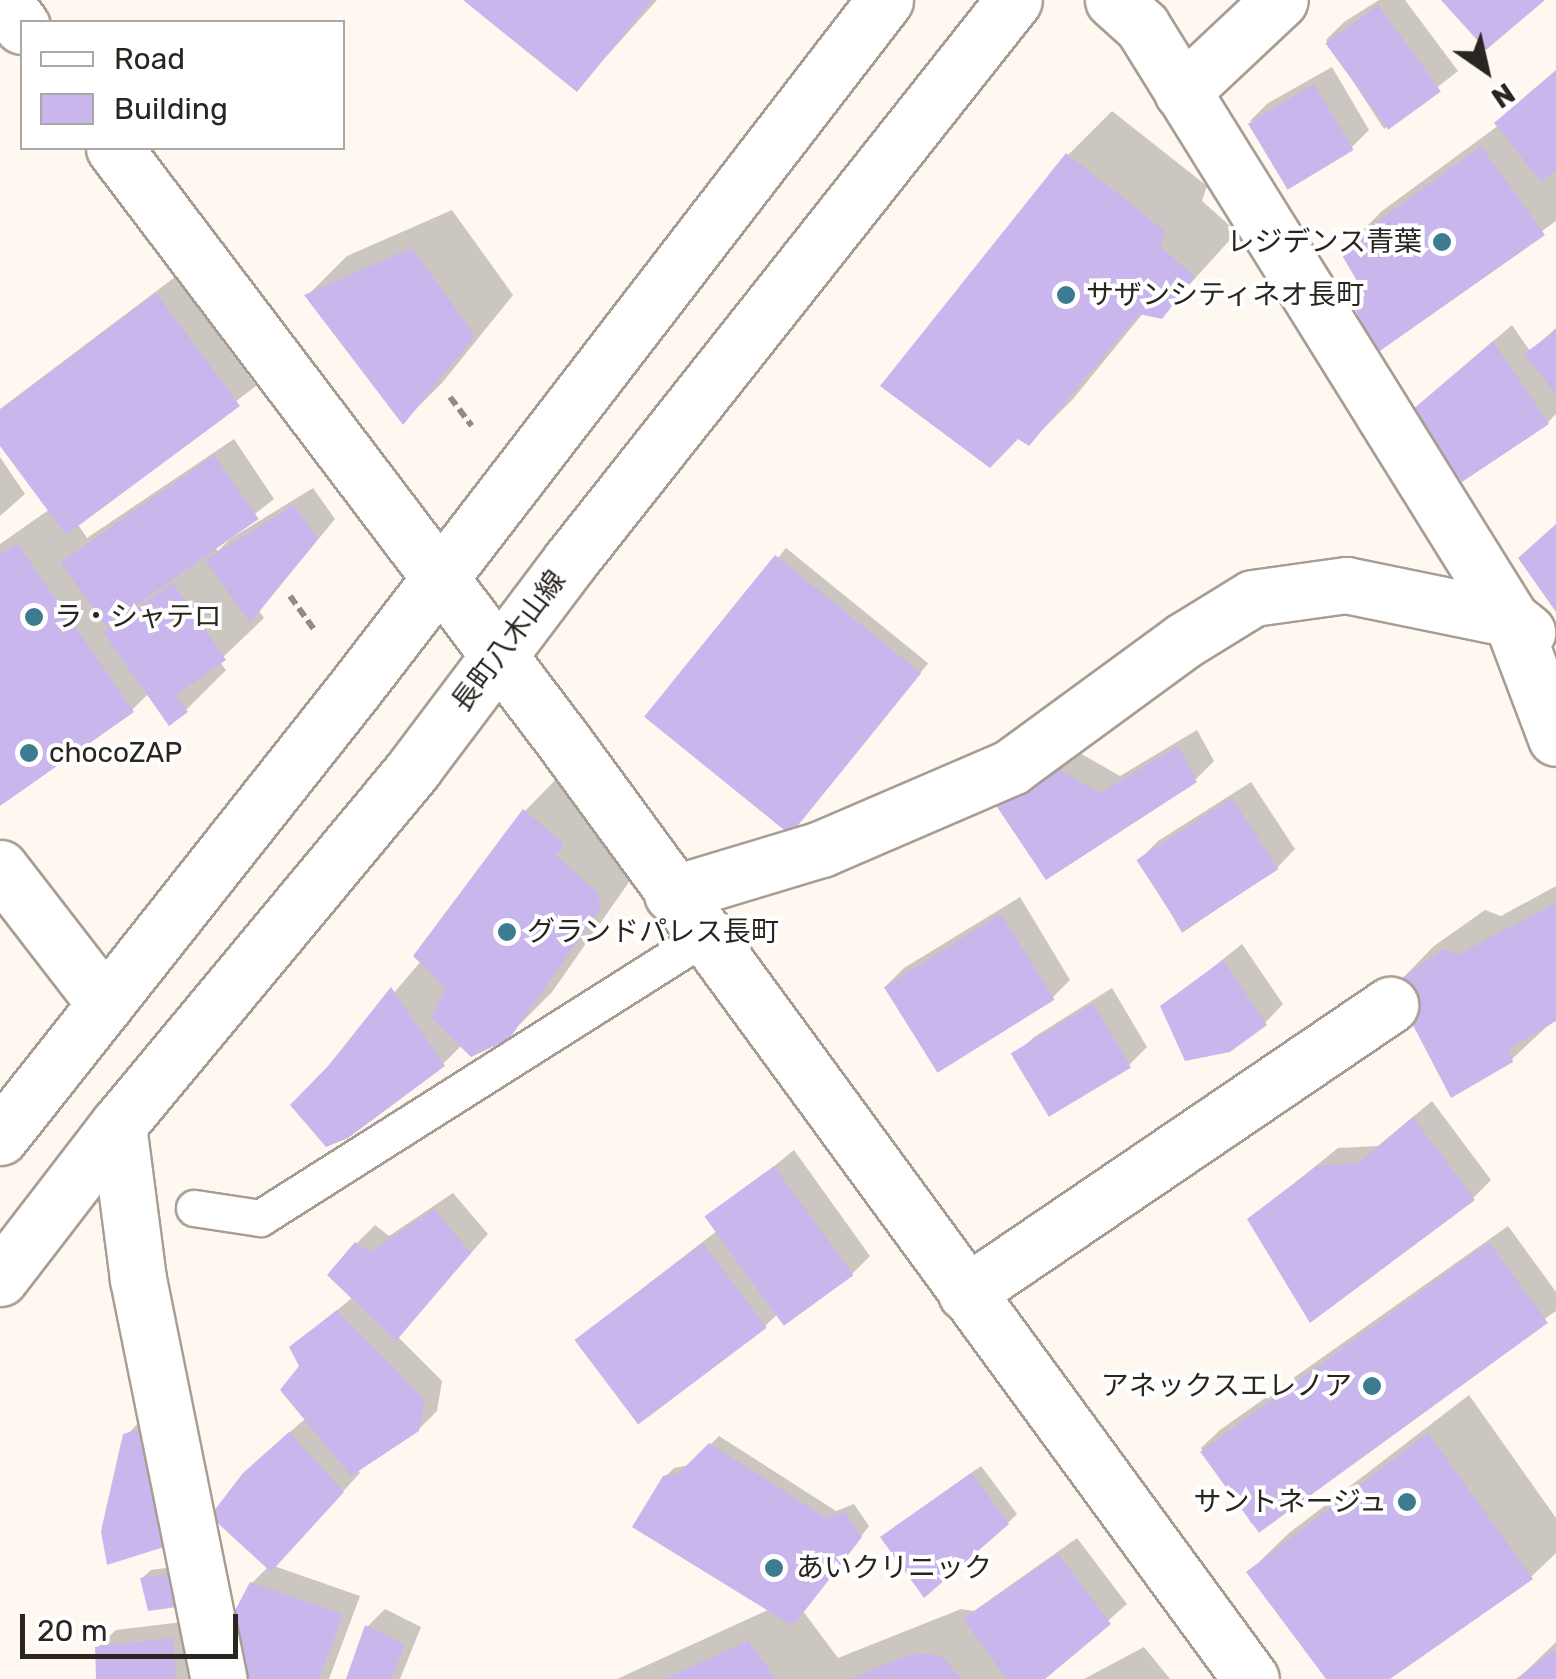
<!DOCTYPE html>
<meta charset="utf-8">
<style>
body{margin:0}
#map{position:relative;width:1556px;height:1679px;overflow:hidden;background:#fef8f0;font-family:Rubik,"Noto Sans JP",sans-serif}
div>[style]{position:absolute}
.shadow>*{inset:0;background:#0003;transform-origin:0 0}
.building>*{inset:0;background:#c8b6ed;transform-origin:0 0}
.path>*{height:6px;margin-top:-3px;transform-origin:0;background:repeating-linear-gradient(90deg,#908b84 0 10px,transparent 0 15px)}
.roads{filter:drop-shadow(2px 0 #a89d92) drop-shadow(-2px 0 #a89d92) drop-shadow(0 2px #a89d92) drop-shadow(0 -2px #a89d92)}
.service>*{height:35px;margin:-17.5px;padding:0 17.5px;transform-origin:17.5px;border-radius:17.5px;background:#fff}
.minor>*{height:55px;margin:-27.5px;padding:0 27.5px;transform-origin:27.5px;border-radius:27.5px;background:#fff}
.tertiary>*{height:55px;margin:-27.5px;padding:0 27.5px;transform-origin:27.5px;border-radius:27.5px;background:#fff}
.dots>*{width:28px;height:28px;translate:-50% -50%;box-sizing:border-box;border:5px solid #fff;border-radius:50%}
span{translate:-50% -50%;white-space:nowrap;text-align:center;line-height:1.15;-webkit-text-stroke:8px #fff;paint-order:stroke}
.poi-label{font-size:28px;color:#292520}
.right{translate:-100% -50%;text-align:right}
.left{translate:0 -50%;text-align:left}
.street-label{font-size:28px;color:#292520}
.legend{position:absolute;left:20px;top:20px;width:325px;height:130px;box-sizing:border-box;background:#fff;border:2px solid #a9a8a6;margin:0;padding:12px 18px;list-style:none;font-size:30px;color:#292520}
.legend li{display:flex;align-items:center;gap:20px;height:50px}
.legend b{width:50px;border:2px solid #a9a8a6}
.north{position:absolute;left:1436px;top:20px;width:100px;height:100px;-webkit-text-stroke:8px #fff;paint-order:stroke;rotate:146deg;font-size:28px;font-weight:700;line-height:40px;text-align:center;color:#292520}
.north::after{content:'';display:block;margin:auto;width:35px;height:45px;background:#292520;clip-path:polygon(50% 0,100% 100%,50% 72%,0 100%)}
.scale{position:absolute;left:20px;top:1614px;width:218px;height:45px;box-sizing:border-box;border:5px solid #292520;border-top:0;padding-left:12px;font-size:30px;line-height:35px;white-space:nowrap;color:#292520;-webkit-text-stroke:8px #fff;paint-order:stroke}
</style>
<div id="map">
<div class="shadow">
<i style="clip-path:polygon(467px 0,657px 0,577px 89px)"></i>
<i style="clip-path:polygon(1379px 0,1405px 0,1458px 71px,1384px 129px,1326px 40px,1344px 22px)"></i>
<i style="clip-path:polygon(1332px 67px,1369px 130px,1351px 148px,1250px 121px,1268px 103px)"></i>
<i style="clip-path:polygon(1556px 71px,1556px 221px,1378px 349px,1368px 295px,1343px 250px,1382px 211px,1499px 125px)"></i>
<i style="clip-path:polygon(1112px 111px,1207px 186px,1202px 201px,1237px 232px,1161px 316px,1144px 312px,1073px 399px,1029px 443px,1068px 155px)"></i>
<i style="clip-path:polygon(452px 210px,513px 295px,442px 383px,403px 422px,308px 295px,347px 256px)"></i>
<i style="clip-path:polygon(175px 277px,256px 386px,77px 523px,87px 538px,234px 439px,274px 499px,214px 546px,218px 551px,230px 539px,313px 488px,335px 519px,259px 611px,264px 618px,219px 661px,226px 670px,186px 710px,149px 693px,132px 710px,0 803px,0 544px,50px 509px,0 442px,0 409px)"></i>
<i style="clip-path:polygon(1512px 325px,1530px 351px,1556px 328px,1556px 414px,1548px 422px,1433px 393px)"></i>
<i style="clip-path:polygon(0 457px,25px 494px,0 516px)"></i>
<i style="left:786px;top:548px;width:183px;height:218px;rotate:39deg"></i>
<i style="clip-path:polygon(1197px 730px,1214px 761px,1195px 780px,1047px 877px,996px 801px,1078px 752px,1120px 776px)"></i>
<i style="clip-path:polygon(568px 767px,643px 862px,552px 992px,507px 1037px,462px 1045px,443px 1064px,331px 1067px,421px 961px,525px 811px)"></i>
<i style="clip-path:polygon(1251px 782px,1295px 849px,1277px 868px,1182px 933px,1140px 859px,1158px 841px)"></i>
<i style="clip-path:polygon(1556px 886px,1556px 1018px,1511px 1060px,1395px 986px,1434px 946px,1485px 910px,1501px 916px)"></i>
<i style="clip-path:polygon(1020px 897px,1070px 980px,1052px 998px,886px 986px,904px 968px)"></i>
<i style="clip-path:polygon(1242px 944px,1283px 1004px,1265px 1023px,1163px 1007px)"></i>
<i style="clip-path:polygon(1112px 988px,1147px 1047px,1129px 1065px,1015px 1055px,1034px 1037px)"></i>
<i style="clip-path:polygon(1432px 1101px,1491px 1180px,1473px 1198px,1250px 1219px,1338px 1148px,1378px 1146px)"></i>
<i style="clip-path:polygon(794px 1150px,870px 1256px,852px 1274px,786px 1320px,780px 1312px,765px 1326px,577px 1339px,718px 1230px,709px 1219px)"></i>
<i style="clip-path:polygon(453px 1193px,488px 1234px,397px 1336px,442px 1381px,437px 1411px,418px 1430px,357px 1469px,360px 1473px,274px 1566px,360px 1596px,329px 1679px,244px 1679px,252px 1583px,269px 1566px,264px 1455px,306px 1418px,302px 1367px,292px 1348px,353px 1297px,356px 1244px,375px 1225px,389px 1236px)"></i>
<i style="clip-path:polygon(1508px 1226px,1556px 1292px,1556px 1311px,1252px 1524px,1201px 1448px,1220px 1430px)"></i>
<i style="clip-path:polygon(1469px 1395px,1556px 1518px,1556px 1553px,1531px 1577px,1386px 1679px,1329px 1679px,1249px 1572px,1289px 1533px)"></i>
<i style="clip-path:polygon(144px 1417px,181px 1526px,162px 1545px,126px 1436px)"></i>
<i style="clip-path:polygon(719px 1436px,836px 1511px,854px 1504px,869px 1526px,803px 1611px,838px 1658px,961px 1609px,974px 1611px,1077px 1538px,1127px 1604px,1044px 1677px,1046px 1679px,617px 1679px,770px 1609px,665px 1477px,674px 1468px,691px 1465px)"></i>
<i style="clip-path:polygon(981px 1466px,1017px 1514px,1008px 1523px,892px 1529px)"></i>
<i style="clip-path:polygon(180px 1566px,150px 1608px,142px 1578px,151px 1570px)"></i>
<i style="clip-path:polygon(385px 1609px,421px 1627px,400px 1679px,349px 1679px,367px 1627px)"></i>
<i style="clip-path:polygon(191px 1621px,194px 1679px,99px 1679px,97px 1648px,116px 1630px)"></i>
<i style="clip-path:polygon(1556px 1642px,1556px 1679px,1518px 1679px,1553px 1645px)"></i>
<i style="clip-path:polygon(1144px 1647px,1170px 1679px,1084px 1679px)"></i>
</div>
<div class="building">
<i style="clip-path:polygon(463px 0,652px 0,577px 92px)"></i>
<i style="clip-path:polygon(1441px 0,1545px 0,1486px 50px)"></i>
<i style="left:1378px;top:5px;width:107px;height:65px;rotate:54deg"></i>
<i style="clip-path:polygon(1556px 70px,1556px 170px,1541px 181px,1494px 123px)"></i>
<i style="left:1314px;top:84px;width:77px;height:77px;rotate:59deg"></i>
<i style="clip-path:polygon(1481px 146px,1545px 235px,1377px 353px,1354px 307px,1365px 295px,1339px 250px)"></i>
<i style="clip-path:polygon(1066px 153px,1165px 231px,1160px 246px,1195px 277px,1162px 319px,1139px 314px,1029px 446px,1018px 439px,990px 468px,880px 386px)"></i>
<i style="clip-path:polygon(412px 248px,475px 336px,403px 425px,304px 295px)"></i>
<i style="clip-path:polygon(156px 293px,240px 406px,66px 535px,0 446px,0 410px)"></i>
<i style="clip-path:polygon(1556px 330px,1556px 394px,1524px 354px)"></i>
<i style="clip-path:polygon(1493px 341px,1549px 424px,1462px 482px,1411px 411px)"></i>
<i style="left:214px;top:455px;width:78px;height:187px;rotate:55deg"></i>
<i style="clip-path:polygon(294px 505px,318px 539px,250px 623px,205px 560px)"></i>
<i style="clip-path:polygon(1556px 524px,1556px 612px,1518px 558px)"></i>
<i style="clip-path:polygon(17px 543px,134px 712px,0 806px,0 555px)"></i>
<i style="left:775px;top:555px;width:188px;height:208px;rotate:39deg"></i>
<i style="clip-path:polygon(173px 583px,226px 660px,176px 695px,188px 712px,169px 726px,103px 632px)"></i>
<i style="clip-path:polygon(1178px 746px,1197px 782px,1046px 880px,993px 801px,1058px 769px,1100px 793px)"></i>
<i style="left:1232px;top:798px;width:85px;height:114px;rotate:57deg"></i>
<i style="clip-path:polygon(523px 809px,564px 844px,556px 855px,597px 892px,601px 908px,509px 1039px,471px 1057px,431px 1017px,446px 988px,413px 956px)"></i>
<i style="clip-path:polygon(1556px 903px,1556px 1021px,1509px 1049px,1513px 1062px,1451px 1098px,1392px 985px,1444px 949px,1459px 954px)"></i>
<i style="left:1001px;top:914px;width:101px;height:138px;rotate:58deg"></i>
<i style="clip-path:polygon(1223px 960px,1267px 1025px,1230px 1052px,1185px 1061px,1160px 1006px)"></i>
<i style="clip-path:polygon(391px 987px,445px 1066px,348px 1138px,326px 1147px,290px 1105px,329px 1065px)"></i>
<i style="left:1093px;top:1004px;width:74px;height:96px;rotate:59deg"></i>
<i style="clip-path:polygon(1413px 1117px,1475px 1200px,1310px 1323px,1247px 1219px,1317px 1166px,1358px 1163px)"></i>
<i style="left:774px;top:1166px;width:135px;height:86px;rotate:54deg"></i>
<i style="clip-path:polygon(434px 1209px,471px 1253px,396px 1341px,327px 1275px,355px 1242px,370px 1252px)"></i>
<i style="left:1489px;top:1242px;width:100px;height:357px;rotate:54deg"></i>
<i style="left:703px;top:1243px;width:106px;height:161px;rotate:53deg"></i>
<i style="clip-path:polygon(337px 1310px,425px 1400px,419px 1431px,351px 1476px,280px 1390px,299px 1366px,289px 1347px)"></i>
<i style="clip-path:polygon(140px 1429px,164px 1547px,107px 1565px,101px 1531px,123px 1434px)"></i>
<i style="clip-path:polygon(289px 1432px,344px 1492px,271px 1572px,210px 1516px,243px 1473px)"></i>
<i style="clip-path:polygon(1428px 1433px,1533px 1579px,1390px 1679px,1326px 1679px,1246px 1572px)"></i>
<i style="clip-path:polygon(709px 1443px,826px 1518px,845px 1512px,862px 1537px,793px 1626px,632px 1527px,663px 1476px,679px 1473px)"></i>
<i style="clip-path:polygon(971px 1473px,1009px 1524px,924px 1598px,880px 1537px)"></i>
<i style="clip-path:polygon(1058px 1554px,1111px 1624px,1045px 1679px,1007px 1679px,963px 1619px)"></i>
<i style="clip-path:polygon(171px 1574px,177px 1607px,148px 1611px,140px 1578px)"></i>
<i style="clip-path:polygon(250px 1582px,343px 1614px,319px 1679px,242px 1679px,230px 1620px)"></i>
<i style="clip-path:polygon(365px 1625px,405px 1645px,391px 1679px,346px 1679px)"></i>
<i style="clip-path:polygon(173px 1638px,176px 1679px,96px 1679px,95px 1647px)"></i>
<i style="clip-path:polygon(748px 1641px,776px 1679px,665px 1679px)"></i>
<i style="clip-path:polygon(1556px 1649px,1556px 1679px,1516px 1679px)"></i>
<i style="clip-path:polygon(914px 1653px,941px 1656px,962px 1679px,849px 1679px)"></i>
</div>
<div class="path">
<i style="left:450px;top:397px;width:36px;rotate:53deg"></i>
<i style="left:290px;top:596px;width:44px;rotate:54.2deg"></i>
</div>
<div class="roads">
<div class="service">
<i style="left:194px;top:1208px;width:67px;rotate:8.6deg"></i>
<i style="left:260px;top:1218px;width:525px;rotate:-32.33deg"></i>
</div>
<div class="minor">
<i style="left:1113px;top:0;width:39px;rotate:42deg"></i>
<i style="left:1142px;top:26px;width:698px;rotate:58.11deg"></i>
<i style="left:1511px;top:619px;width:21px;rotate:39deg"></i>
<i style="left:1182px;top:92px;width:134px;rotate:-43.2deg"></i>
<i style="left:0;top:868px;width:172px;rotate:52.3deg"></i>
<i style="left:672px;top:894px;width:156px;rotate:-16.8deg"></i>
<i style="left:821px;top:849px;width:207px;rotate:-23.3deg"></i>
<i style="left:1011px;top:767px;width:213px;rotate:-36.2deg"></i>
<i style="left:1183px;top:641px;width:82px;rotate:-31.6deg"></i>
<i style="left:1253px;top:598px;width:94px;rotate:-8deg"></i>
<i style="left:1346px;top:585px;width:168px;rotate:11.6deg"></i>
<i style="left:1511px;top:619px;width:127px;rotate:69.3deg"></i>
<i style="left:118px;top:1125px;width:155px;rotate:82.6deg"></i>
<i style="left:138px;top:1279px;width:408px;rotate:78.6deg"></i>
<i style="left:966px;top:1293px;width:513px;rotate:-34.19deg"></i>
</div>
<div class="tertiary">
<i style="left:3px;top:0;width:32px;rotate:54deg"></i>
<i style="left:114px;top:148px;width:742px;rotate:52.84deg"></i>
<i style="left:562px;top:739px;width:1165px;rotate:53.76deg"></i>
<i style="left:0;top:1137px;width:574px;rotate:-51.65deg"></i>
<i style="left:356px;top:687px;width:867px;rotate:-52.4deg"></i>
<i style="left:0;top:1278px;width:193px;rotate:-52.4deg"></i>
<i style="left:118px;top:1125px;width:464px;rotate:-50.3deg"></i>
<i style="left:414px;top:768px;width:259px;rotate:-53deg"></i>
<i style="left:570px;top:561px;width:715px;rotate:-51.64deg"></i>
</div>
</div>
<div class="dots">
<i style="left:1442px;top:242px;background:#3c7b90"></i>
<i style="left:1066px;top:295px;background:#3c7b90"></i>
<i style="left:34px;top:617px;background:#3c7b90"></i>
<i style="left:29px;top:753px;background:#3c7b90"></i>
<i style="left:507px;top:932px;background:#3c7b90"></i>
<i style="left:1372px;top:1386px;background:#3c7b90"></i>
<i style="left:1407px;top:1502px;background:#3c7b90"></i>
<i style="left:774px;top:1568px;background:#3c7b90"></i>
</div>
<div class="poi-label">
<span class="right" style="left:1422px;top:242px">レジデンス青葉</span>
<span class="left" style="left:1086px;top:295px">サザンシティネオ長町</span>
<span class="left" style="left:54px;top:617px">ラ・シャテロ</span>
<span class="left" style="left:49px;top:753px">chocoZAP</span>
<span class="left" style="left:527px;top:932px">グランドパレス長町</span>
<span class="right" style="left:1352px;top:1386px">アネックスエレノア</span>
<span class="right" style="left:1387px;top:1502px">サントネージュ</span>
<span class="left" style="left:796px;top:1568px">あいクリニック</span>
</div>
<div class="street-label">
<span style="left:509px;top:641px;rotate:-53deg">長町八木山線</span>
</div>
<ul class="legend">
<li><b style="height:12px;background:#fff"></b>Road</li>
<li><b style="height:28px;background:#c8b6ed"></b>Building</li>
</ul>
<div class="north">N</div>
<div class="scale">20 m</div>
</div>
